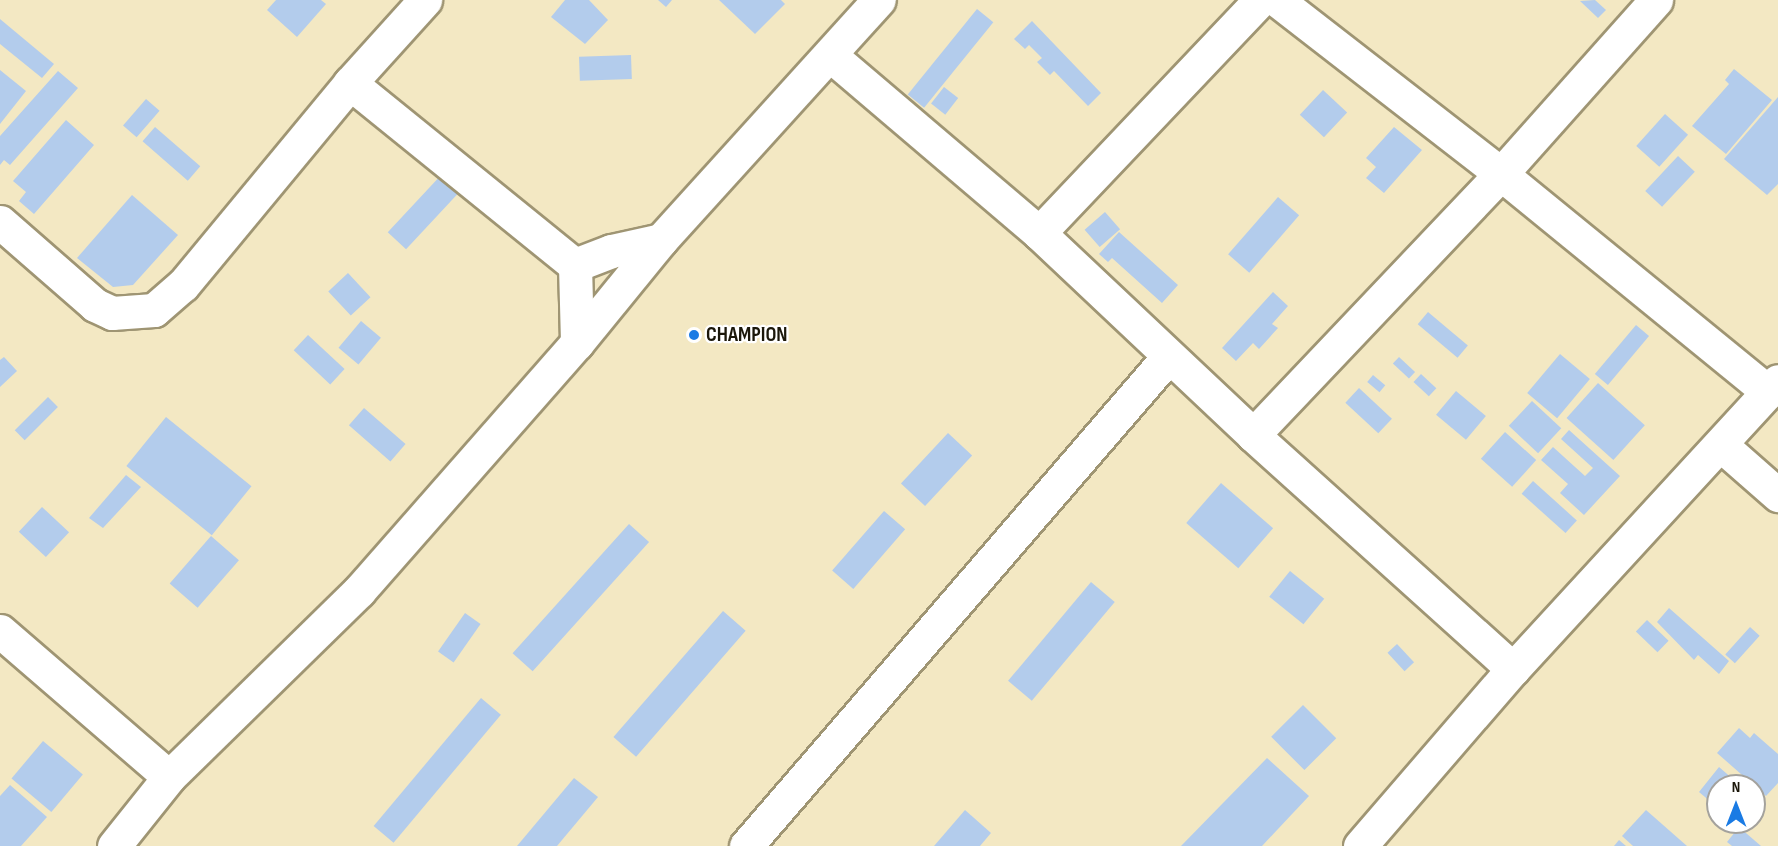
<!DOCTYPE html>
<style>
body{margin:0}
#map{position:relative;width:1778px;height:846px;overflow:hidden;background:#f3e8c3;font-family:"Sofia Sans Condensed",sans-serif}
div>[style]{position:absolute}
.building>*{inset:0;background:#b3ccec;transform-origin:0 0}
.roads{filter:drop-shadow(2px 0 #9f9573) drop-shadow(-2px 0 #9f9573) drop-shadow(0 2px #9f9573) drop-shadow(0 -2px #9f9573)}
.minor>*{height:33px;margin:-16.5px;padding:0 16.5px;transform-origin:16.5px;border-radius:16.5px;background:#fff}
.dots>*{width:16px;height:16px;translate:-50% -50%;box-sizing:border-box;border:3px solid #fff;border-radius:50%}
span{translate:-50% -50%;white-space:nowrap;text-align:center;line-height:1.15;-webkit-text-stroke:4.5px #fff;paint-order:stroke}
.poi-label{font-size:21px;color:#1b170a;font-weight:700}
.left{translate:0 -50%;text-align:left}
.north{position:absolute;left:1706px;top:774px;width:60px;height:60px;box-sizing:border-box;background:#fff;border:2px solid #a4a29d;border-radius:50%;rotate:0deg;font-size:16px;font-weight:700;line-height:24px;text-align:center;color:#1b170a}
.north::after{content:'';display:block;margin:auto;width:21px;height:27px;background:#1a7be4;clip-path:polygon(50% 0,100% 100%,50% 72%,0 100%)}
</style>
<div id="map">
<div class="building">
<i style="clip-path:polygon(276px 0,321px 0,326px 4px,297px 37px,267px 10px)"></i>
<i style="clip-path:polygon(565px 0,589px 0,608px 20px,585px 44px,551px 17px)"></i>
<i style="clip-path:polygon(658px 0,672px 0,666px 7px)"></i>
<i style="clip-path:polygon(719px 0,781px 0,785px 4px,755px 34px)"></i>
<i style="clip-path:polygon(1595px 0,1606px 10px,1598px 18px,1580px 1px)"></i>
<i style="left:977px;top:9px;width:21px;height:110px;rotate:39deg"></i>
<i style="clip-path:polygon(0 19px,54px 64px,42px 78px,0 44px)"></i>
<i style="clip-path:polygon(1032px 21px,1101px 93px,1088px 106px,1054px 71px,1050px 75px,1037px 62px,1042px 58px,1029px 45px,1025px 49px,1014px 39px)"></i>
<i style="left:631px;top:55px;width:24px;height:52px;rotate:88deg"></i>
<i style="clip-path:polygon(1734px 69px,1772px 100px,1726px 154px,1692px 126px,1729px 84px,1725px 80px)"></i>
<i style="clip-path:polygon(0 70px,26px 91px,0 124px)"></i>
<i style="clip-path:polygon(58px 71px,78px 88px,10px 165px,4px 160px,0 165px,0 136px)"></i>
<i style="left:944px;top:87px;width:18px;height:21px;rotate:38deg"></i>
<i style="left:1323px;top:90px;width:33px;height:34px;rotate:43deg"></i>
<i style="clip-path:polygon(1778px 97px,1778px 184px,1767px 195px,1724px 159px)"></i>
<i style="left:146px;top:99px;width:18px;height:35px;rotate:41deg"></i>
<i style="left:1665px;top:114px;width:31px;height:43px;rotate:42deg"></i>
<i style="clip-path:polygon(66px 120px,94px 145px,34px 214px,19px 201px,26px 192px,13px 181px)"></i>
<i style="left:155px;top:127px;width:60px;height:19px;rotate:41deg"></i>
<i style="clip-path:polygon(1394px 127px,1422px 150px,1384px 193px,1366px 178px,1376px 167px,1366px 158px)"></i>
<i style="left:1678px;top:156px;width:23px;height:48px;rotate:43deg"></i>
<i style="left:443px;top:173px;width:25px;height:81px;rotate:43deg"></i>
<i style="clip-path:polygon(132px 195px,178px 235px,133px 285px,113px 287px,77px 258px)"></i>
<i style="left:1278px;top:197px;width:28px;height:76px;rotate:41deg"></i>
<i style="left:1105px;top:212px;width:23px;height:27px;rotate:49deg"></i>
<i style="clip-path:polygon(1119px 232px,1178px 285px,1162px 303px,1112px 258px,1108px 262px,1099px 254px)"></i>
<i style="left:348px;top:273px;width:33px;height:27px;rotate:47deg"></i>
<i style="clip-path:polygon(1273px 292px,1288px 306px,1272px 324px,1278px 328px,1259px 349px,1253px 343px,1236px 361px,1222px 348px)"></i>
<i style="left:1428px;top:312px;width:52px;height:16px;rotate:40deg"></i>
<i style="left:361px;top:321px;width:26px;height:35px;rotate:40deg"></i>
<i style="left:1636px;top:325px;width:17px;height:64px;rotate:40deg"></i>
<i style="left:308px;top:335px;width:50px;height:21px;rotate:43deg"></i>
<i style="left:1560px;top:354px;width:39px;height:51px;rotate:40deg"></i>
<i style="clip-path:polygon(4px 357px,17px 371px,0 387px,0 360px)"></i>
<i style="left:1399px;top:357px;width:22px;height:9px;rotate:43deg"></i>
<i style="left:1421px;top:374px;width:21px;height:11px;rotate:43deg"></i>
<i style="left:1373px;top:375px;width:16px;height:9px;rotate:40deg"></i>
<i style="left:1598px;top:383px;width:63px;height:47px;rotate:42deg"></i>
<i style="left:1359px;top:388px;width:45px;height:20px;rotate:43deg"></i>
<i style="left:1456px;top:391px;width:39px;height:31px;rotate:40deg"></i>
<i style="left:48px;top:397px;width:14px;height:47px;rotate:45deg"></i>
<i style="left:1532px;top:401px;width:40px;height:34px;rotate:43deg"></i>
<i style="left:364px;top:408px;width:55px;height:23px;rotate:41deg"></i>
<i style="left:166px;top:417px;width:110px;height:63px;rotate:39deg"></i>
<i style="clip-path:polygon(1569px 430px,1620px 476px,1584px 515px,1560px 493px,1568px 484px,1541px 460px,1553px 447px,1585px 476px,1593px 468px,1561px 439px)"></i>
<i style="left:1505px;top:432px;width:42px;height:36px;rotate:42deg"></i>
<i style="left:948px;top:433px;width:33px;height:69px;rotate:43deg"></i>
<i style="clip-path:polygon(126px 475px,141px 487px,103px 528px,89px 518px)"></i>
<i style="left:1533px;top:481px;width:59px;height:17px;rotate:42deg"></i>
<i style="left:1221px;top:483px;width:69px;height:53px;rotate:41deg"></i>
<i style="left:42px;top:507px;width:37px;height:34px;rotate:43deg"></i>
<i style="left:884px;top:511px;width:28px;height:79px;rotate:41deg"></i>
<i style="left:629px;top:524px;width:27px;height:174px;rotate:42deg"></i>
<i style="left:211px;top:536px;width:37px;height:63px;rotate:41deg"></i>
<i style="left:1290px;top:571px;width:44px;height:33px;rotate:39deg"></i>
<i style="left:1091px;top:582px;width:31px;height:129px;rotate:40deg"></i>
<i style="clip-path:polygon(1669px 608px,1729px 661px,1719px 674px,1698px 655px,1694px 660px,1657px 622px)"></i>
<i style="left:723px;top:611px;width:30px;height:167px;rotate:41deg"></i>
<i style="left:465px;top:613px;width:19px;height:47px;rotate:35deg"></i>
<i style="left:1647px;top:620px;width:30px;height:16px;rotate:44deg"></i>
<i style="left:1750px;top:627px;width:13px;height:37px;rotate:42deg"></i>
<i style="left:1397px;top:644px;width:25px;height:13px;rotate:47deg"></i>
<i style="left:481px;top:698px;width:26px;height:167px;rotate:40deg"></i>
<i style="left:1303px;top:705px;width:47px;height:45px;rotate:45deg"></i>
<i style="clip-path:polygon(1739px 728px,1750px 738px,1754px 733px,1778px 754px,1778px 783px,1766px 796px,1717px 753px)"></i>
<i style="left:43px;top:741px;width:52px;height:49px;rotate:40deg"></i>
<i style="clip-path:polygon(1267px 758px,1309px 796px,1262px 846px,1181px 846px)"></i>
<i style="clip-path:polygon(1719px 767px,1741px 786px,1718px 786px,1718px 808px,1699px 792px)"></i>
<i style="clip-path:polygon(574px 778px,598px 797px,557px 846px,517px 846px)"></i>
<i style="clip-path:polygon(10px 785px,47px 817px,21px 846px,0 846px,0 796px)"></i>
<i style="clip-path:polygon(965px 810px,991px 833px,980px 846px,934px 846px)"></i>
<i style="clip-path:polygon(1646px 810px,1687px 846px,1633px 846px,1622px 836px)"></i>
<i style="clip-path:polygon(1739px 827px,1761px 846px,1732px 846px,1727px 842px)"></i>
<i style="clip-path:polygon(1619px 840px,1626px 846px,1614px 846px)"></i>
</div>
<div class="roads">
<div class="minor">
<i style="left:1277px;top:0;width:284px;rotate:37.8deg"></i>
<i style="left:1501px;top:174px;width:345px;rotate:39.2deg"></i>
<i style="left:830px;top:55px;width:275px;rotate:40.4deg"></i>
<i style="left:1039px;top:233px;width:294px;rotate:43.3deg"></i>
<i style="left:1253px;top:435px;width:350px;rotate:42deg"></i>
<i style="left:350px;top:83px;width:289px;rotate:39deg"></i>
<i style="left:575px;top:265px;width:78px;rotate:88.5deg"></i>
<i style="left:0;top:222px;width:126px;rotate:41.1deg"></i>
<i style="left:95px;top:305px;width:19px;rotate:25deg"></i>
<i style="left:112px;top:313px;width:42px;rotate:-4.1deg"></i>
<i style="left:154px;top:310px;width:38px;rotate:-41deg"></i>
<i style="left:183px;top:285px;width:262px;rotate:-50.4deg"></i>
<i style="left:350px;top:83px;width:112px;rotate:-47.9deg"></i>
<i style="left:1039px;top:233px;width:321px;rotate:-46.5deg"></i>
<i style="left:575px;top:265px;width:39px;rotate:-21deg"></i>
<i style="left:611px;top:251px;width:51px;rotate:-12.4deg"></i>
<i style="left:1253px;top:435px;width:360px;rotate:-46.5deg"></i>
<i style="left:1501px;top:174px;width:233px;rotate:-48.3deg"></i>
<i style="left:1721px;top:445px;width:76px;rotate:41.3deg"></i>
<i style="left:0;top:631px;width:223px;rotate:40.8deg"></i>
<i style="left:114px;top:846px;width:88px;rotate:-51.4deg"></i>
<i style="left:169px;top:777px;width:266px;rotate:-44.4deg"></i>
<i style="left:359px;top:591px;width:330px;rotate:-48.7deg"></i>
<i style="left:577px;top:343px;width:133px;rotate:-50.8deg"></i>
<i style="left:661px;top:240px;width:324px;rotate:-47.8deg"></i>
<i style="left:746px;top:846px;width:647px;rotate:-49.2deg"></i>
<i style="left:1360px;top:846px;width:234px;rotate:-49.2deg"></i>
<i style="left:1513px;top:669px;width:391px;rotate:-47.4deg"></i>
</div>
</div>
<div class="dots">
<i style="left:694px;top:335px;background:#1a7be4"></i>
</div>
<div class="poi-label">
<span class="left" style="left:706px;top:335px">CHAMPION</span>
</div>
<div class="north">N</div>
</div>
